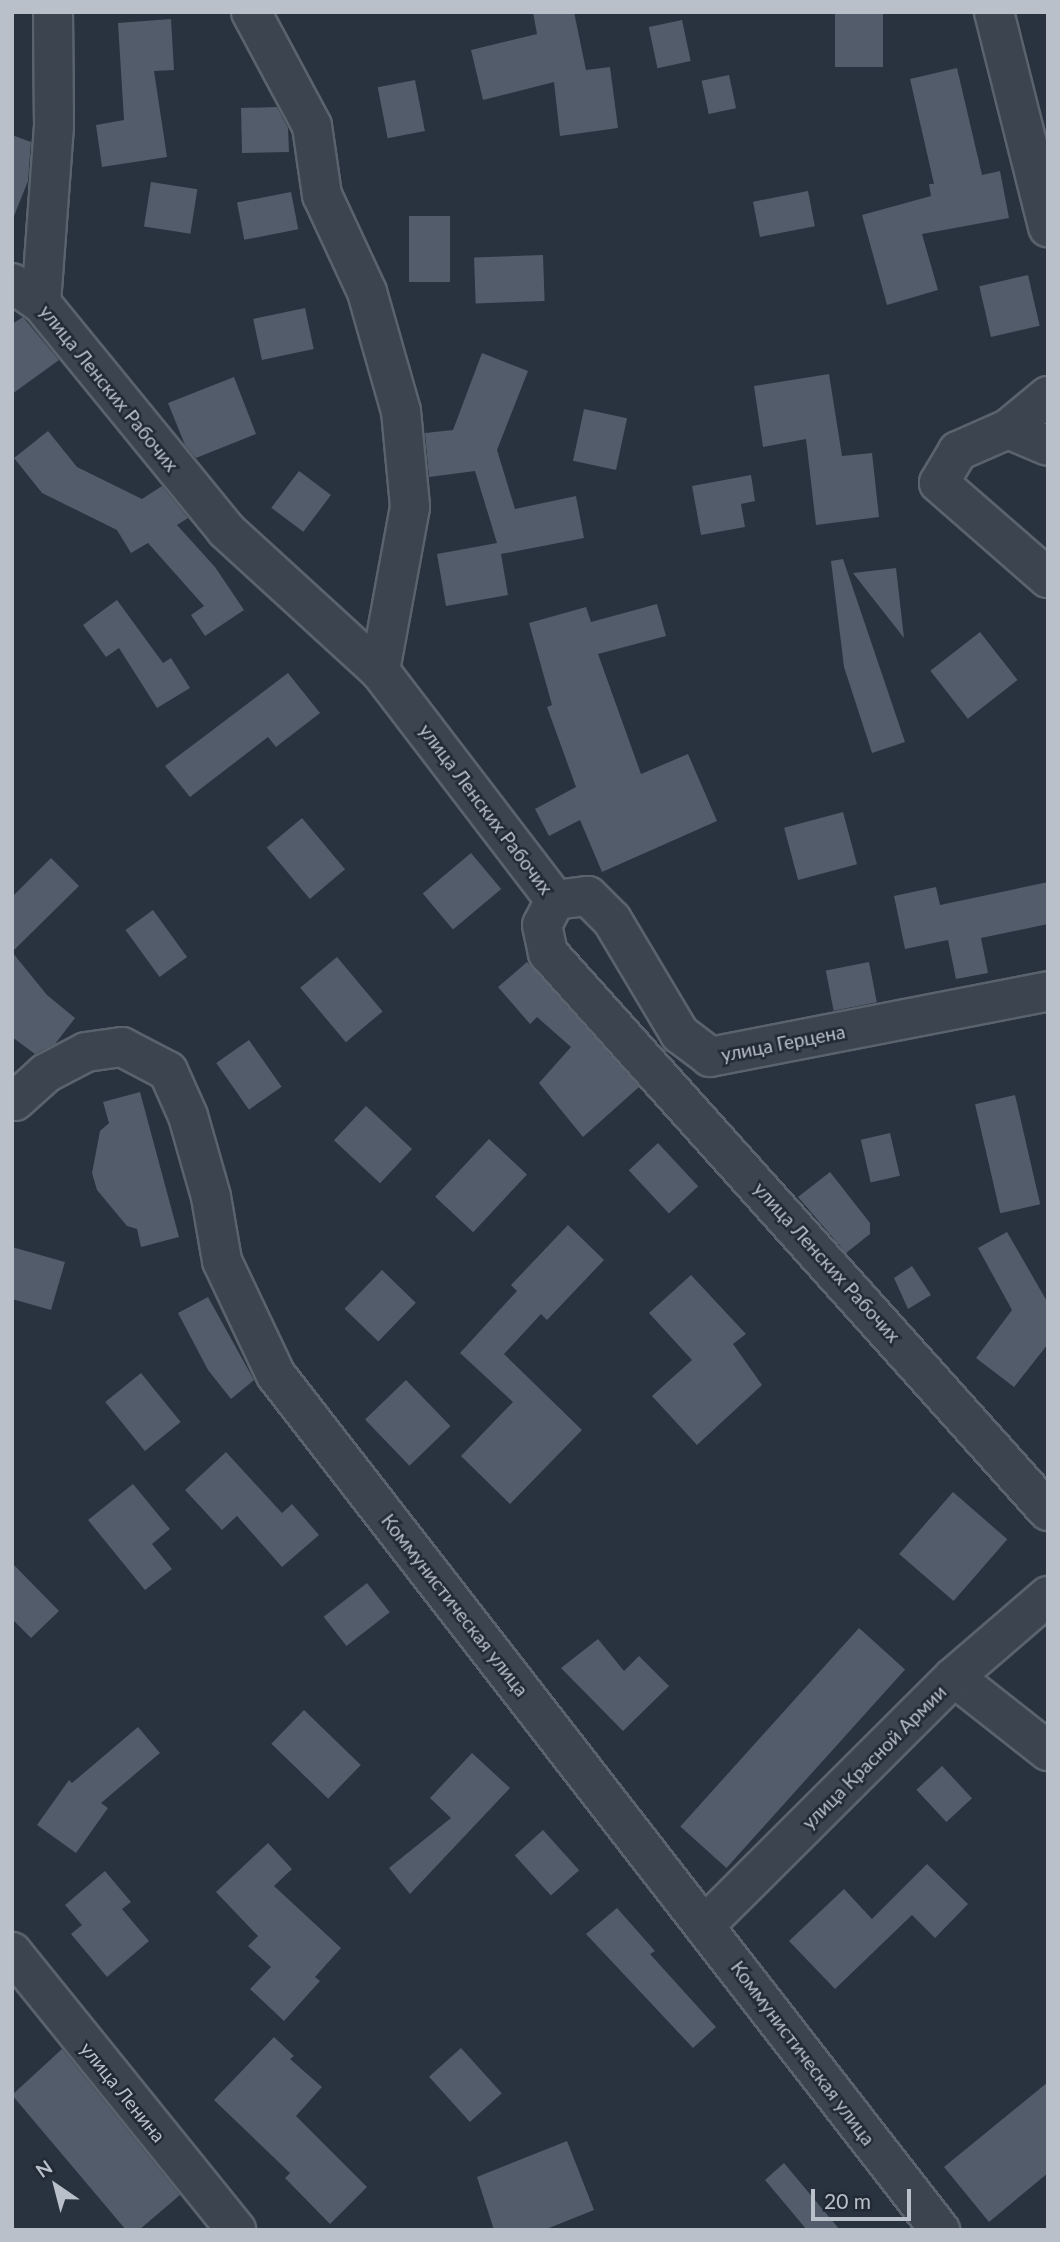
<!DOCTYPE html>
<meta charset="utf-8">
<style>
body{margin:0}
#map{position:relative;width:1060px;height:2242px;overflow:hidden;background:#28333f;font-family:Lato,sans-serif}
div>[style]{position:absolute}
.building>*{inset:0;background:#525c6a;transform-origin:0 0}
.roads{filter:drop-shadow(2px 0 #5a636d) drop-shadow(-2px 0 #5a636d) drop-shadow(0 2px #5a636d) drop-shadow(0 -2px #5a636d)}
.minor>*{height:38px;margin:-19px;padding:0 19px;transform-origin:19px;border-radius:19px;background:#3c454f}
span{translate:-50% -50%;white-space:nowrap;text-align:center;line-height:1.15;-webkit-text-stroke:5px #212a35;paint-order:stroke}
.street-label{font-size:19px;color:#b9c0ca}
.frame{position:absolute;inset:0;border:14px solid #b9c0ca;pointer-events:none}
.north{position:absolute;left:21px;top:2151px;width:70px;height:70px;-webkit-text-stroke:5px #212a35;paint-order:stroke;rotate:325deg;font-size:19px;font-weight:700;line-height:28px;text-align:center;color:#b9c0ca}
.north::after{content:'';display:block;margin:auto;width:24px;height:32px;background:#b9c0ca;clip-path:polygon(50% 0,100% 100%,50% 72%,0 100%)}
.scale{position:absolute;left:811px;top:2189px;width:100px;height:32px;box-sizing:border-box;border:4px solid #b9c0ca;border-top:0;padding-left:9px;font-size:21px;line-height:24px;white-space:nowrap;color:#b9c0ca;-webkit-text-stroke:5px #212a35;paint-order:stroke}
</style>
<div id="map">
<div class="building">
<i style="clip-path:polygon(533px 12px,574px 12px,586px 70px,610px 67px,618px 128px,560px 136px,554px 82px,483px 100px,471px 50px,537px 34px)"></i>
<i style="left:835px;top:12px;width:48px;height:55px"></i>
<i style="clip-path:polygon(171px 19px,174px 70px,154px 71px,167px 157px,102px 167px,96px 125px,124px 120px,118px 23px)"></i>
<i style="left:682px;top:20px;width:42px;height:34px;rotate:78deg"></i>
<i style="clip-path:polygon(957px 68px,982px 175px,1000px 171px,1009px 218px,922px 234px,938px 290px,887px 305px,862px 215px,931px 196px,929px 184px,934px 184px,910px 79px)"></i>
<i style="left:729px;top:75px;width:34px;height:28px;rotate:78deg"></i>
<i style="left:415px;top:80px;width:52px;height:38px;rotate:79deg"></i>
<i style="clip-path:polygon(277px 107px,288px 128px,289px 152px,242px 153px,241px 108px)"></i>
<i style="clip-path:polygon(12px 135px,31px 142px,28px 181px,14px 216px)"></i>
<i style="left:151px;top:182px;width:47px;height:45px;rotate:9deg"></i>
<i style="left:808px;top:191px;width:36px;height:56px;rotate:79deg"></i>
<i style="left:291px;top:192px;width:38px;height:55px;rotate:79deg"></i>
<i style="left:409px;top:216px;width:41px;height:66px"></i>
<i style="left:543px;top:255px;width:46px;height:69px;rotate:88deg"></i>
<i style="left:1028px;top:275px;width:52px;height:50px;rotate:77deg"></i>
<i style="left:305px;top:308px;width:42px;height:53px;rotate:78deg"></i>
<i style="clip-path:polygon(23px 317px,59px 360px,12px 394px,12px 324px)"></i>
<i style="clip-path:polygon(482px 353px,528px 371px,497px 450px,515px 509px,576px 496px,584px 538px,501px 554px,508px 595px,446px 606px,437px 554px,497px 543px,475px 471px,429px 477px,425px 433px,453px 430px)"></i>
<i style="clip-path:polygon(829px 374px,842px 456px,872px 453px,879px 517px,816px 525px,806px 439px,763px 447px,754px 386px)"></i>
<i style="clip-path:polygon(234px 377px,256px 434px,196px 458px,185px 445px,168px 403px)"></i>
<i style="left:584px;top:409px;width:44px;height:53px;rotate:12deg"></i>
<i style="clip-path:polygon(48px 431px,77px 467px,142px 499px,162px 486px,188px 518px,177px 525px,215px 567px,244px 610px,205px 636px,191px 615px,204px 606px,148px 543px,131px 553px,117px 530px,42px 493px,14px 458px)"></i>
<i style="left:299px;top:471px;width:40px;height:46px;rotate:37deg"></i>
<i style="clip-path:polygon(751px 475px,755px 501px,741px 504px,745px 527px,701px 535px,692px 486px)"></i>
<i style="clip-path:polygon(843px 559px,905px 742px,872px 753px,844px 667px,831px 561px)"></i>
<i style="clip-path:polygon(896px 568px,904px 638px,853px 573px)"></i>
<i style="clip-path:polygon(117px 600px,163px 663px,171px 658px,190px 688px,157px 708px,119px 648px,106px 657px,83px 625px)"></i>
<i style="clip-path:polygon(657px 604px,666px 636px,598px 654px,641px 774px,688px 754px,717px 821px,602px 872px,580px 820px,549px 836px,535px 809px,576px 787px,547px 707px,552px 705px,529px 623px,586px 607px,591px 622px)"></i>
<i style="left:980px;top:632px;width:61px;height:63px;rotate:52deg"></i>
<i style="clip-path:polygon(288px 673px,320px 713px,276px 747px,268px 737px,190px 797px,165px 766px)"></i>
<i style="left:843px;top:812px;width:54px;height:61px;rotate:75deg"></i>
<i style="left:302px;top:818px;width:67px;height:46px;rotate:50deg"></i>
<i style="left:471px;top:853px;width:47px;height:63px;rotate:50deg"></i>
<i style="clip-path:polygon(51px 858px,79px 886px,12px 952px,47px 995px,75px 1018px,55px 1044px,35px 1054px,12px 1037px,12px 897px)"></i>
<i style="clip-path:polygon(1048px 882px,1048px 924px,981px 938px,988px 973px,956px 979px,948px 940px,905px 949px,894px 896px,936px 887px,940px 905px)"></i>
<i style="left:153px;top:910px;width:58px;height:34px;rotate:54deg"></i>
<i style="left:337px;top:957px;width:71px;height:48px;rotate:50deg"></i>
<i style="clip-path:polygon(527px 962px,639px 1087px,583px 1137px,539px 1083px,571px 1047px,537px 1017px,530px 1024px,498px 987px)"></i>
<i style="left:869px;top:962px;width:41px;height:44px;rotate:79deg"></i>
<i style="left:249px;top:1040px;width:57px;height:40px;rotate:55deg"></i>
<i style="clip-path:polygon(140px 1092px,179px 1237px,141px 1247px,137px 1229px,127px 1226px,97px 1190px,92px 1173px,100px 1131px,109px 1123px,103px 1102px)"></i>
<i style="left:1015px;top:1095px;width:112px;height:41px;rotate:77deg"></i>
<i style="left:366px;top:1106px;width:63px;height:47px;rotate:43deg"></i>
<i style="left:890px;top:1133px;width:44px;height:30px;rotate:77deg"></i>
<i style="left:489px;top:1139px;width:52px;height:79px;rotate:43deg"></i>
<i style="left:658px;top:1143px;width:59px;height:40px;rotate:47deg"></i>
<i style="clip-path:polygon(830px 1172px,870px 1223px,870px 1234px,846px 1253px,798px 1197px)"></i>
<i style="clip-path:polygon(568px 1225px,604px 1260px,547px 1320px,541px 1314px,504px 1354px,582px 1430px,510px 1504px,461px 1456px,513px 1402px,460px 1353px,517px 1291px,511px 1285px)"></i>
<i style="clip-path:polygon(1007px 1232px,1048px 1303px,1048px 1344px,1014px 1387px,976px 1358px,1012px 1310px,978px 1248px)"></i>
<i style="clip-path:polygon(12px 1247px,65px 1262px,51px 1310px,12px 1299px)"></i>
<i style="clip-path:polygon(912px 1266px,931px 1295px,908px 1309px,894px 1278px)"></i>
<i style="left:382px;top:1270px;width:47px;height:54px;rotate:44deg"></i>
<i style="clip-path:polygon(691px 1275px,746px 1334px,733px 1344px,762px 1385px,697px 1445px,652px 1396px,692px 1360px,649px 1313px)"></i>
<i style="clip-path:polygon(208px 1297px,254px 1380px,231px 1399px,208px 1370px,178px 1313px)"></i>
<i style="left:141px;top:1373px;width:63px;height:46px;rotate:51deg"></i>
<i style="left:406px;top:1380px;width:64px;height:57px;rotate:46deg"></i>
<i style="clip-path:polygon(226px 1452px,282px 1513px,292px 1504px,319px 1535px,282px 1567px,237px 1516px,222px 1530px,185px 1490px)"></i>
<i style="clip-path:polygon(133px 1484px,170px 1529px,152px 1544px,172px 1569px,145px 1590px,88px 1520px)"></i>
<i style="left:953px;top:1492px;width:72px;height:82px;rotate:41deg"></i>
<i style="clip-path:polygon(12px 1563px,59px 1611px,31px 1638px,12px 1619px)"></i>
<i style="left:367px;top:1583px;width:37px;height:55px;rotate:52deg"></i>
<i style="left:859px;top:1628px;width:62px;height:267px;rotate:42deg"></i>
<i style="clip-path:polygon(598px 1639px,624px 1671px,639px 1656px,669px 1686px,623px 1731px,561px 1668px)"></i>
<i style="left:304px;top:1710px;width:79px;height:47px;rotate:44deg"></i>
<i style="clip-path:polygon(138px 1727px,160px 1753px,101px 1803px,108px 1808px,76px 1853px,37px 1825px,69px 1780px,72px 1783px)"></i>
<i style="clip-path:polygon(472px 1753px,510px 1788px,410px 1894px,389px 1868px,451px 1818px,430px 1798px)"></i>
<i style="left:942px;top:1766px;width:44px;height:35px;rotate:47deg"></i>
<i style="left:543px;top:1830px;width:54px;height:38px;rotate:48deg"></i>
<i style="clip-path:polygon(268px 1843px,292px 1869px,274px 1886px,341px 1948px,315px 1977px,320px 1981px,284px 2021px,250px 1989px,271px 1967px,248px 1946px,258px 1936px,216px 1892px)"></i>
<i style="clip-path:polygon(927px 1864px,968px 1904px,935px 1938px,912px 1915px,835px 1989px,789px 1941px,844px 1889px,872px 1919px)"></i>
<i style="clip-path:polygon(105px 1871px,131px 1902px,122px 1909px,149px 1941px,107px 1977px,71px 1934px,82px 1925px,65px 1905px)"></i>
<i style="clip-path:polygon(617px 1908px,655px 1951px,650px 1954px,716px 2027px,693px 2048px,586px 1934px)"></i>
<i style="clip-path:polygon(274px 2037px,294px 2056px,290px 2059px,322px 2087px,296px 2116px,367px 2187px,330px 2224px,285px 2178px,290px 2173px,214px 2100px)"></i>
<i style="left:461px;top:2048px;width:61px;height:43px;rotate:48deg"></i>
<i style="clip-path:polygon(62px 2049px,180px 2195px,139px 2230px,126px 2230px,12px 2095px)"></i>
<i style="clip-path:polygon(1048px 2082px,1048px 2173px,989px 2222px,944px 2167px)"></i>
<i style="clip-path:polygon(567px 2141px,594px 2210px,544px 2230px,494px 2230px,477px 2177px)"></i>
<i style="clip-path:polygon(784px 2163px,840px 2230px,807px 2230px,765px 2180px)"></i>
</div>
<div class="roads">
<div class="minor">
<i style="left:251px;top:12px;width:129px;rotate:61.8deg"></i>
<i style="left:312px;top:126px;width:70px;rotate:81.8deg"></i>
<i style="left:322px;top:195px;width:107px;rotate:65.1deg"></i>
<i style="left:367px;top:292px;width:124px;rotate:74.1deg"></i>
<i style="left:401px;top:411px;width:96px;rotate:84.6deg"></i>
<i style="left:410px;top:507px;width:167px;rotate:100.4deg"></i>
<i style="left:994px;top:12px;width:222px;rotate:75.9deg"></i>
<i style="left:12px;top:283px;width:35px;rotate:35deg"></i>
<i style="left:41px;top:303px;width:293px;rotate:50.8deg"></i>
<i style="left:226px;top:530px;width:209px;rotate:42.5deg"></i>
<i style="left:380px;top:671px;width:288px;rotate:52.6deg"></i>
<i style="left:555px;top:900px;width:28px;rotate:117deg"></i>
<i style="left:542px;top:925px;width:29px;rotate:78deg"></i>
<i style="left:548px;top:953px;width:749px;rotate:48.14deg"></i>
<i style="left:41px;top:303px;width:177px;rotate:-85.8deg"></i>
<i style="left:54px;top:126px;width:114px;rotate:-90.5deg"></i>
<i style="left:1048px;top:396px;width:52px;rotate:140.5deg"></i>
<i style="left:1008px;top:429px;width:55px;rotate:156.3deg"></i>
<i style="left:958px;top:451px;width:37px;rotate:121deg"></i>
<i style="left:939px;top:483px;width:145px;rotate:41.1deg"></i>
<i style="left:1008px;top:429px;width:43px;rotate:23deg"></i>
<i style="left:555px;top:900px;width:33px;rotate:-7deg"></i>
<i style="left:588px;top:896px;width:34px;rotate:45deg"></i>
<i style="left:612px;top:920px;width:133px;rotate:59.2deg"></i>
<i style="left:680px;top:1034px;width:38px;rotate:37deg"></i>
<i style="left:710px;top:1057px;width:344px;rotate:-11deg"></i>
<i style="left:15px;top:1101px;width:42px;rotate:-42.1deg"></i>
<i style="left:46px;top:1073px;width:45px;rotate:-27.7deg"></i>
<i style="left:86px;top:1052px;width:36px;rotate:-8deg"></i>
<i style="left:122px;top:1047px;width:52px;rotate:27.6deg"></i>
<i style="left:168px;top:1071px;width:49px;rotate:66deg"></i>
<i style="left:188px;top:1116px;width:84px;rotate:74.1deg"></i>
<i style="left:211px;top:1197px;width:65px;rotate:80.2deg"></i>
<i style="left:222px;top:1261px;width:126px;rotate:64.7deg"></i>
<i style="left:276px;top:1375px;width:1083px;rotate:52.17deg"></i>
<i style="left:954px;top:1677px;width:120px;rotate:38.2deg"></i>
<i style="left:705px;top:1925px;width:351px;rotate:-44.9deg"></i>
<i style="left:954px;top:1677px;width:124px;rotate:-40.8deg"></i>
<i style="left:12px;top:1952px;width:357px;rotate:51.1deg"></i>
</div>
</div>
<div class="street-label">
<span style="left:109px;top:388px;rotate:51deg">улица Ленских Рабочих</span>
<span style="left:486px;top:809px;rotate:53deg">улица Ленских Рабочих</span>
<span style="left:783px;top:1043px;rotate:-11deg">улица Герцена</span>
<span style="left:827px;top:1262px;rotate:48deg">улица Ленских Рабочих</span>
<span style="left:455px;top:1605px;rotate:52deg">Коммунистическая улица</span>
<span style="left:874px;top:1757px;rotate:-45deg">улица Красной Армии</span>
<span style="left:803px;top:2053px;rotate:53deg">Коммунистическая улица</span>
<span style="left:123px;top:2092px;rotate:51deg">улица Ленина</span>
</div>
<div class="frame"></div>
<div class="north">N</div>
<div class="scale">20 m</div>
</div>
